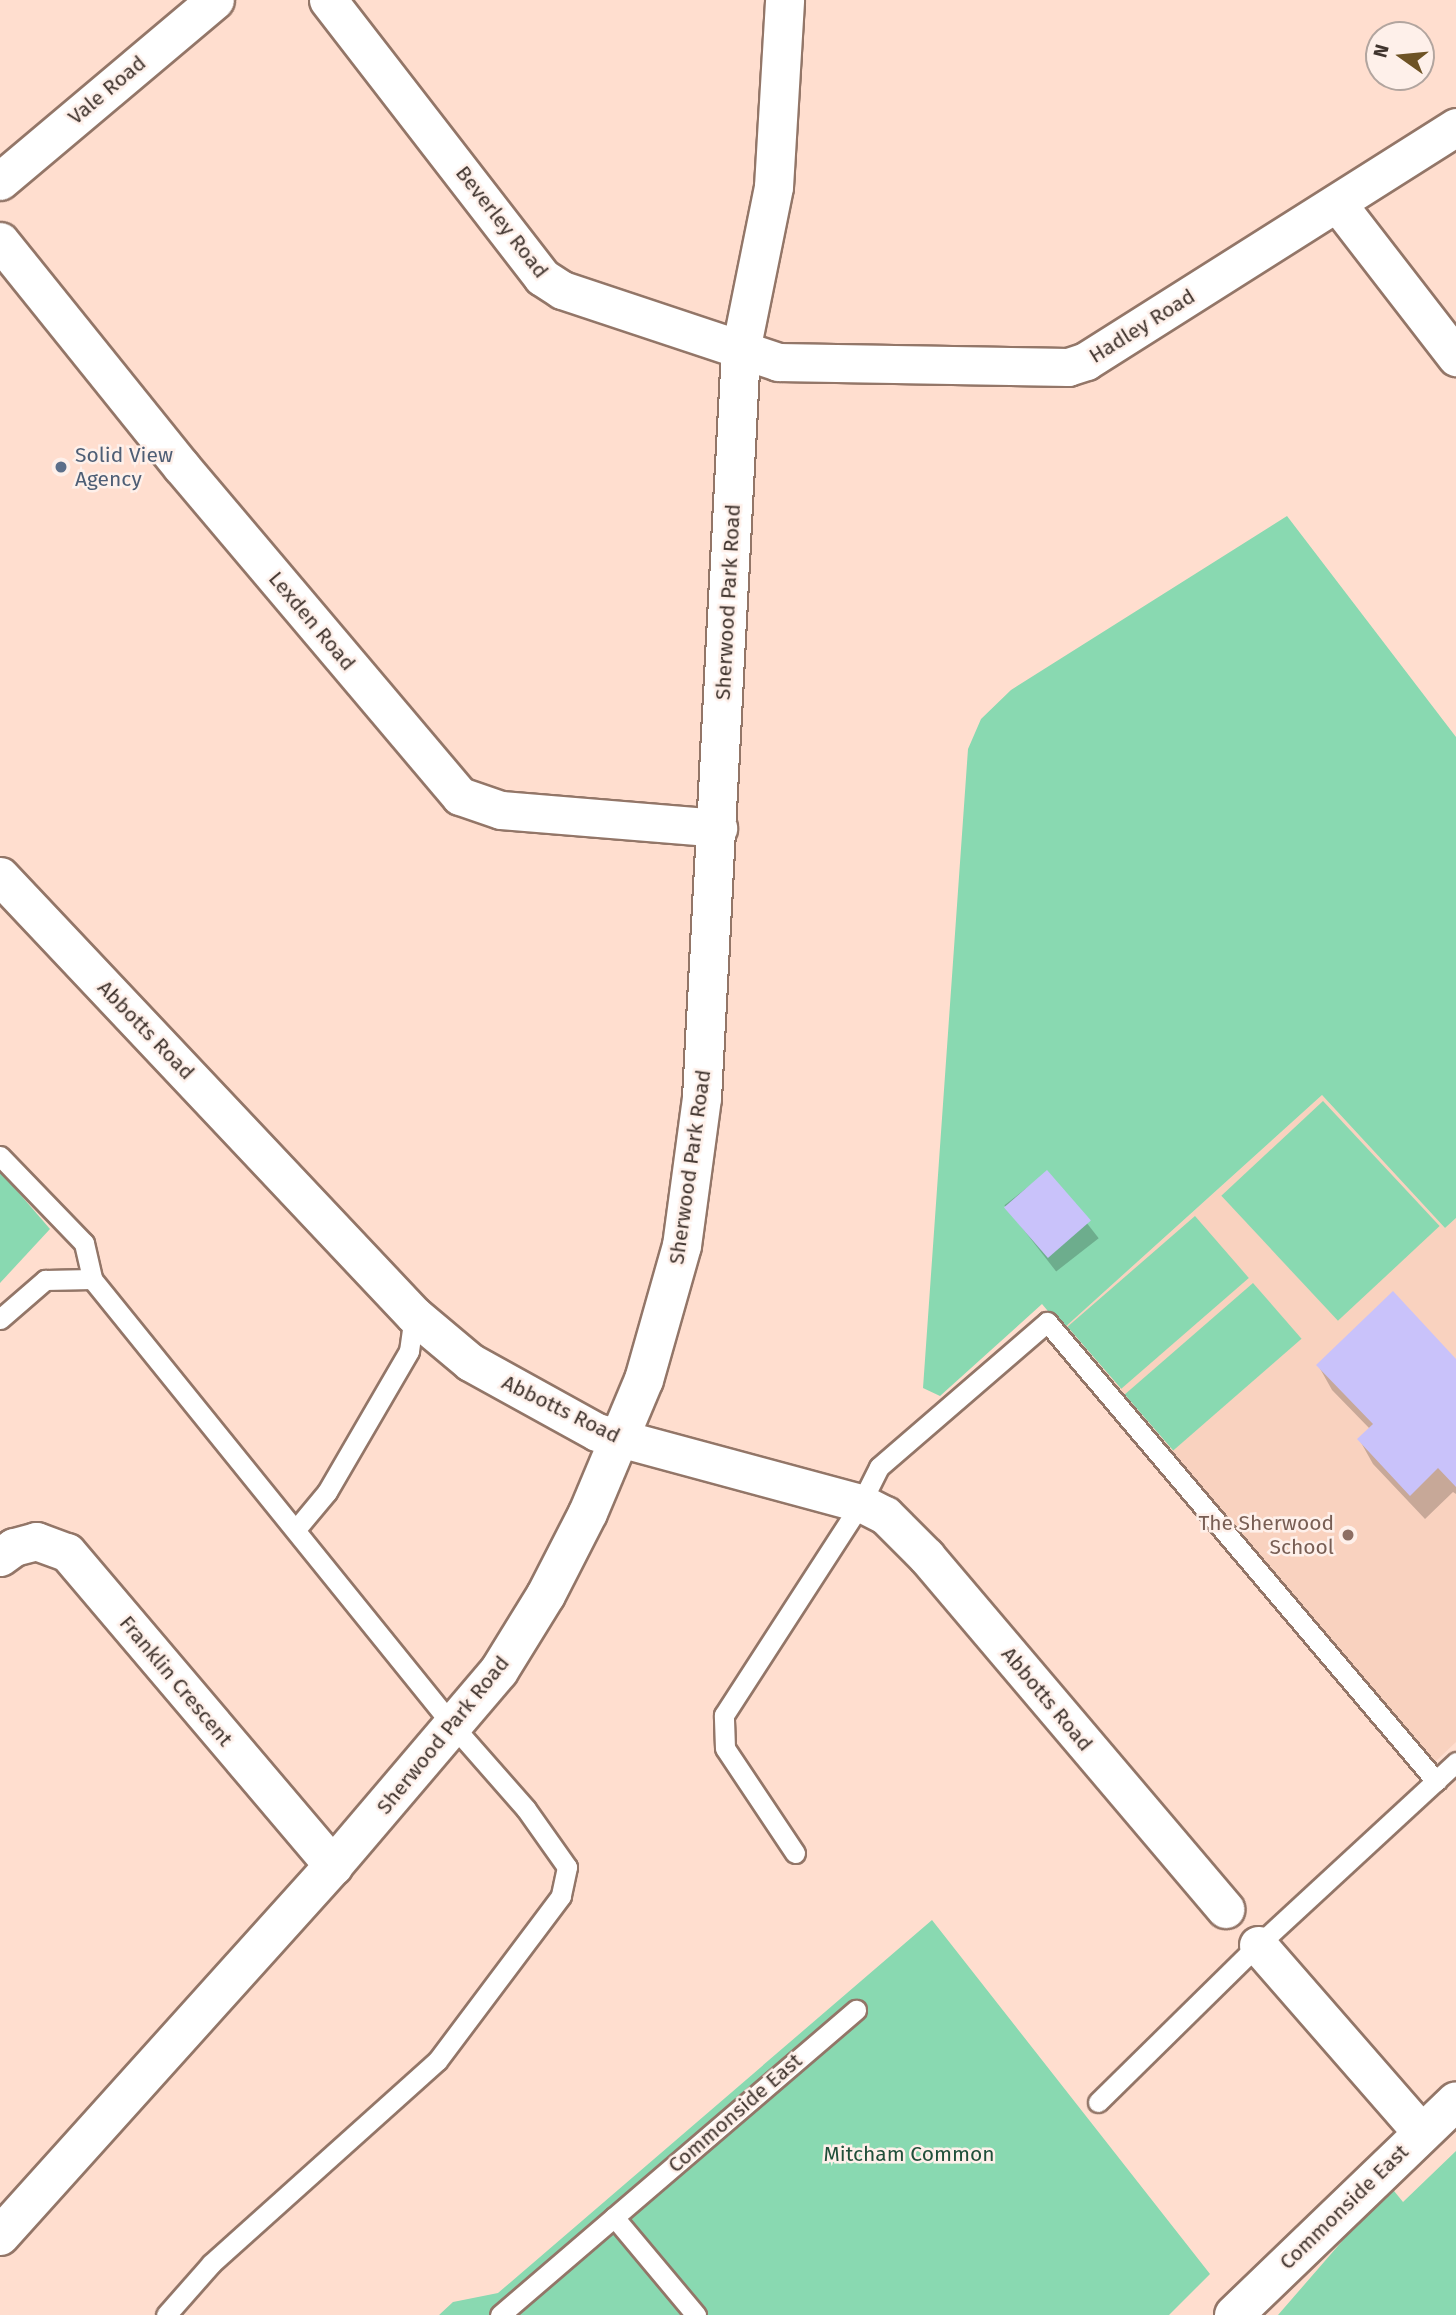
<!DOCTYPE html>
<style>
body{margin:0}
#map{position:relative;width:1456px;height:2315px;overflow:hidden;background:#ffdecf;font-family:"Fira Sans",sans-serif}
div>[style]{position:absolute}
.built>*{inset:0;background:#f9d2bf}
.green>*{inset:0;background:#89d9b1;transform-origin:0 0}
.shadow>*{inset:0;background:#0003;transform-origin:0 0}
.building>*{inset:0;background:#c9c2fa;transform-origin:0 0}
.roads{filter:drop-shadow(2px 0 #937668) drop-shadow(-2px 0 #937668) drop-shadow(0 2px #937668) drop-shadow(0 -2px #937668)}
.service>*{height:19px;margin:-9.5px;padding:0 9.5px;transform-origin:9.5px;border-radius:9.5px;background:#fff}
.minor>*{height:37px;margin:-18.5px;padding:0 18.5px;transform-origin:18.5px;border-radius:18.5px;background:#fff}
.tertiary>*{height:38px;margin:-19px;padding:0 19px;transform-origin:19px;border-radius:19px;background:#fff}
.dots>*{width:19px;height:19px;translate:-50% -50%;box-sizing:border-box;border:4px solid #fef0ea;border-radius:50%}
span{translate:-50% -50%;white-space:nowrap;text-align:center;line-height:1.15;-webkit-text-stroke:5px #fef0ea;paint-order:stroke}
.street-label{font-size:21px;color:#40342e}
.service-label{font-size:21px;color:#4e5e75}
.left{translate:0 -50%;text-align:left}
.education-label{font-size:21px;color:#785e54}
.right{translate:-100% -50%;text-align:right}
.park-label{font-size:21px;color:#204f3a}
.north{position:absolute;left:1365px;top:21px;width:70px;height:70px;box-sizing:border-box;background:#fef0ea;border:2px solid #b2a59f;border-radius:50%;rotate:285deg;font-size:19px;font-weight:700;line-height:28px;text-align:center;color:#40342e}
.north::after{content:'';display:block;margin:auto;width:24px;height:32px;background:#6e5325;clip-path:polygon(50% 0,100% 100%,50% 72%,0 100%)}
</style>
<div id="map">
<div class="built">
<i style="clip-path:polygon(1322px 1095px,1445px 1228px,1456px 1218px,1456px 1742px,1435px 1762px,1063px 1329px)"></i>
</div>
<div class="green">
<i style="clip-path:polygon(1287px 516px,1456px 737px,1456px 1218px,1445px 1228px,1322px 1095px,1063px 1329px,1042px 1304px,940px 1396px,923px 1388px,968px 749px,981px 719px,1011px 690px)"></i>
<i style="left:1323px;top:1101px;width:171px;height:139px;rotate:47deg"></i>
<i style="clip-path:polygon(0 1171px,50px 1229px,0 1283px)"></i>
<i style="left:1195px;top:1216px;width:82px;height:169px;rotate:49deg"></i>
<i style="left:1253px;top:1283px;width:74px;height:170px;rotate:49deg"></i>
<i style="clip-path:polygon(932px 1920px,1210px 2274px,1169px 2315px,439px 2315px,453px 2302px,498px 2293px)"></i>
<i style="clip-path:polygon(1456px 2151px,1456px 2315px,1278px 2315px,1390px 2186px,1403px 2202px)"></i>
</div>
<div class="shadow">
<i style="left:1047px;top:1172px;width:84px;height:54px;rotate:52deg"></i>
<i style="clip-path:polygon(1456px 1362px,1456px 1494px,1453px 1492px,1425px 1519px,1373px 1464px,1359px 1439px,1370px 1429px,1332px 1390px,1318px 1365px)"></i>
</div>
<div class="building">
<i style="left:1047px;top:1170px;width:67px;height:57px;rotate:49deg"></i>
<i style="clip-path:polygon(1393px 1291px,1456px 1359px,1456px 1487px,1438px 1468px,1410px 1496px,1357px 1439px,1373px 1424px,1316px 1365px)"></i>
</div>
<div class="roads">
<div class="service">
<i style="left:0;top:1156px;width:121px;rotate:46deg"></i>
<i style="left:84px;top:1243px;width:37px;rotate:77deg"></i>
<i style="left:92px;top:1279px;width:576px;rotate:51.06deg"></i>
<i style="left:454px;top:1727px;width:109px;rotate:48.7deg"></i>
<i style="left:526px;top:1809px;width:71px;rotate:54.7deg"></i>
<i style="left:567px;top:1867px;width:30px;rotate:102deg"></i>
<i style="left:561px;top:1896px;width:206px;rotate:126.9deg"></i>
<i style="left:437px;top:2061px;width:304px;rotate:138.1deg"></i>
<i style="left:211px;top:2264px;width:68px;rotate:131.4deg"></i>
<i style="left:0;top:1319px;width:60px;rotate:-40.9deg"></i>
<i style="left:45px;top:1280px;width:47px;rotate:-1.2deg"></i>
<i style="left:297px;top:1528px;width:47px;rotate:-50.2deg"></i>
<i style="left:327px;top:1492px;width:163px;rotate:-59.8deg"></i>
<i style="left:409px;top:1351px;width:36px;rotate:-82deg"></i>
<i style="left:795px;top:1853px;width:126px;rotate:-123.7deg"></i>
<i style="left:725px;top:1748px;width:33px;rotate:-92deg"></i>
<i style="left:724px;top:1715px;width:252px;rotate:-57.1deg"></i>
<i style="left:861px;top:1503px;width:40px;rotate:-63.4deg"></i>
<i style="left:879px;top:1467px;width:222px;rotate:-40.8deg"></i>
<i style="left:1047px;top:1322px;width:602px;rotate:49.72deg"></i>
<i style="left:1098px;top:2102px;width:224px;rotate:-44.5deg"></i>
<i style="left:1258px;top:1945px;width:270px;rotate:-42.7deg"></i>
<i style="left:614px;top:2217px;width:128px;rotate:50.1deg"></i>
<i style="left:500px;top:2315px;width:469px;rotate:-40.6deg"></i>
</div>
<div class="minor">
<i style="left:328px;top:0;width:350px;rotate:52.3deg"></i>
<i style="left:542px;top:277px;width:24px;rotate:33deg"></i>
<i style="left:562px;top:290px;width:228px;rotate:18.4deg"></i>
<i style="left:778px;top:362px;width:290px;rotate:1deg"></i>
<i style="left:1068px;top:367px;width:19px;rotate:-18deg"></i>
<i style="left:1086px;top:361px;width:438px;rotate:-32.3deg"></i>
<i style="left:0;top:181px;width:281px;rotate:-40.1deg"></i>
<i style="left:1337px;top:203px;width:195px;rotate:52.3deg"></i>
<i style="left:0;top:241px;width:289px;rotate:51.2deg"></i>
<i style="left:181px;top:466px;width:432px;rotate:49.8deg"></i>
<i style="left:460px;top:796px;width:43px;rotate:18.9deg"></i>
<i style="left:501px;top:810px;width:218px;rotate:4.7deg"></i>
<i style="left:0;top:876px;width:603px;rotate:46.68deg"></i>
<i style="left:414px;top:1315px;width:73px;rotate:40deg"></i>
<i style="left:470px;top:1362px;width:145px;rotate:28.9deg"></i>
<i style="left:597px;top:1432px;width:273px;rotate:15.1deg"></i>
<i style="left:861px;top:1503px;width:27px;rotate:27deg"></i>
<i style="left:885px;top:1515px;width:58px;rotate:45deg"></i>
<i style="left:926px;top:1556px;width:463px;rotate:49.7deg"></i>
<i style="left:0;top:1557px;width:17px;rotate:-36deg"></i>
<i style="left:14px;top:1547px;width:23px;rotate:-15deg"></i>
<i style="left:36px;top:1541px;width:33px;rotate:20deg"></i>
<i style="left:67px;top:1552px;width:412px;rotate:49.7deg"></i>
<i style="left:1258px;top:1945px;width:249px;rotate:48.9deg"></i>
</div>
<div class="tertiary">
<i style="left:0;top:2236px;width:498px;rotate:-48deg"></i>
<i style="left:333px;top:1866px;width:256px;rotate:-49.6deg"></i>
<i style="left:499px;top:1671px;width:89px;rotate:-58.3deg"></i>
<i style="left:546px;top:1595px;width:92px;rotate:-62.9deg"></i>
<i style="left:588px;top:1513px;width:144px;rotate:-67.2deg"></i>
<i style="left:644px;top:1380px;width:139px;rotate:-74.2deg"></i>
<i style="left:682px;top:1246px;width:149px;rotate:-82.3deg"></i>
<i style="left:702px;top:1098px;width:748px;rotate:-87.01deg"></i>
<i style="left:741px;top:351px;width:167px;rotate:-78.6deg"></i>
<i style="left:774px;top:187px;width:187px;rotate:-86.6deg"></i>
<i style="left:1234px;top:2315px;width:308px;rotate:-43.9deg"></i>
</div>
</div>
<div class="dots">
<i style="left:61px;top:467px;background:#5c6f8a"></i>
<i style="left:1348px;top:1535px;background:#8d6e63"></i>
</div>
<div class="street-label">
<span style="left:107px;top:90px;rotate:-40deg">Vale Road</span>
<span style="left:502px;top:222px;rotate:52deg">Beverley Road</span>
<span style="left:1142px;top:326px;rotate:-32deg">Hadley Road</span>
<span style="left:728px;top:602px;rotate:-87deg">Sherwood Park Road</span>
<span style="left:312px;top:621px;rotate:50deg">Lexden Road</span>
<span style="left:146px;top:1030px;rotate:46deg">Abbotts Road</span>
<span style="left:690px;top:1167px;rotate:-82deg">Sherwood Park Road</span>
<span style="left:561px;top:1409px;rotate:26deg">Abbotts Road</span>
<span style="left:176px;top:1681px;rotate:50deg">Franklin Crescent</span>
<span style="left:1047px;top:1699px;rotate:50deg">Abbotts Road</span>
<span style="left:443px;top:1735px;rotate:-51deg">Sherwood Park Road</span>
<span style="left:735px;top:2113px;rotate:-41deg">Commonside East</span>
<span style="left:1344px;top:2207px;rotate:-44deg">Commonside East</span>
</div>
<div class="service-label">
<span class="left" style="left:75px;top:467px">Solid View<br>Agency</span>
</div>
<div class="education-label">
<span class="right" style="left:1334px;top:1535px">The Sherwood<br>School</span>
</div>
<div class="park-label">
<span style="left:909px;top:2154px">Mitcham Common</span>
</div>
<div class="north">N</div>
</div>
